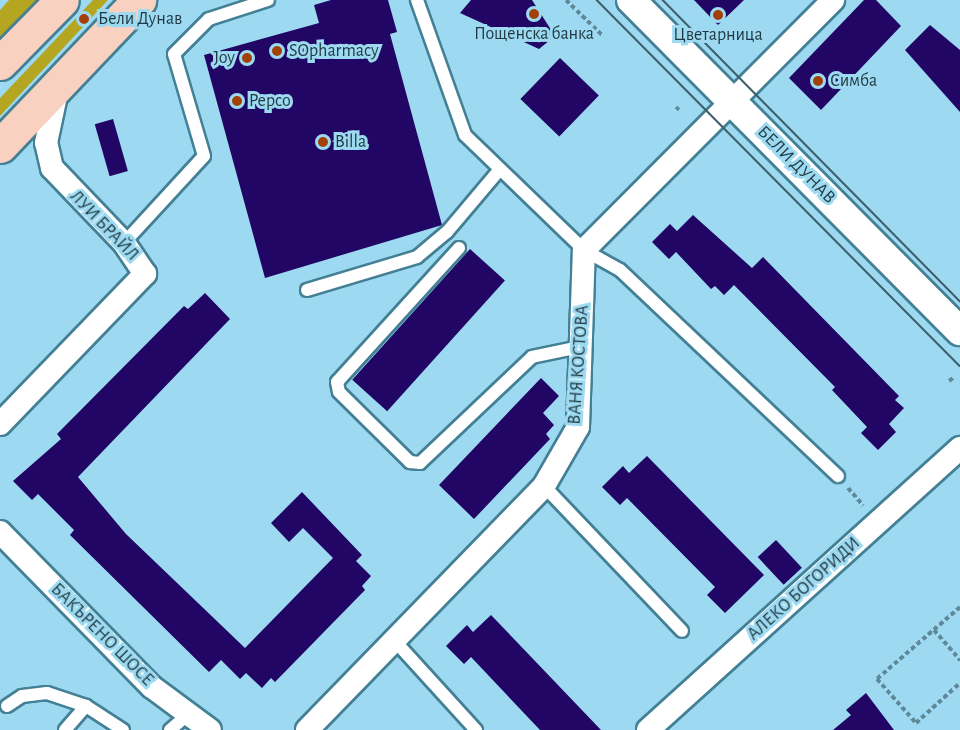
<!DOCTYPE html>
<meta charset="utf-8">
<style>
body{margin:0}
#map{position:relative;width:960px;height:730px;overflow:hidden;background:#9ddaf1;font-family:"Alegreya Sans",sans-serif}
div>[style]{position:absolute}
.green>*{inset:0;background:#b4a620}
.building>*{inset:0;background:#220666;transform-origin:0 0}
.path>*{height:4px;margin-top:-2px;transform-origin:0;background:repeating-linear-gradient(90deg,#5e8999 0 4.5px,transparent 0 7.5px)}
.roads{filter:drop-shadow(2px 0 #448095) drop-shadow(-2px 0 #448095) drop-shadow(0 2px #448095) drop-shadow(0 -2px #448095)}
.service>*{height:12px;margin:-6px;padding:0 6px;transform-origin:6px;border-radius:6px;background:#fff}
.minor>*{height:22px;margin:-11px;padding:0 11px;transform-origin:11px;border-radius:11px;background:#fff}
.tertiary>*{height:28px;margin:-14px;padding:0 14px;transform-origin:14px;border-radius:14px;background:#fff}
.primary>*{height:33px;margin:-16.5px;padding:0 16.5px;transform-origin:16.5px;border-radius:16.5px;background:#f9d1c1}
.tram>*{height:1.5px;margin:-0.75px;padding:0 0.75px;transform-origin:0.75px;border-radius:0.75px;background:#3d5e6b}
.dots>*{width:16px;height:16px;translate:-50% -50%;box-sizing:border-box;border:3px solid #9ddaf1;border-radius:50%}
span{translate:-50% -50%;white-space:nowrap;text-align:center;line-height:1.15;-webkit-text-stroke:6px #9ddaf1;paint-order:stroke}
.poi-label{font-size:18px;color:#1f3841}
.left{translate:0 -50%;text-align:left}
.right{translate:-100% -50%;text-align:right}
.street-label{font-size:18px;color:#1f3841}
</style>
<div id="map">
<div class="green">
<i style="clip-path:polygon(9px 0,47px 0,0 46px,0 10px)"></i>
<i style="clip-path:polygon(93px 0,108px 0,0 116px,0 98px)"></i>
</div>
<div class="building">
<i style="clip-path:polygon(331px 0,388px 0,397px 32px,390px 34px,442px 225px,265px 278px,204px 55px,319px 23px,314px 5px)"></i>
<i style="clip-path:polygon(471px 0,532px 0,555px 36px,539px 49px,460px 13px)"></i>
<i style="clip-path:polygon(694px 0,744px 0,718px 25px)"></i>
<i style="clip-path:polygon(864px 0,876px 0,901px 26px,821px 110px,789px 78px)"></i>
<i style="clip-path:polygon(930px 25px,960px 50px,960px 112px,905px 50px)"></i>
<i style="left:560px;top:58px;width:54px;height:57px;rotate:44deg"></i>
<i style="left:113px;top:119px;width:54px;height:19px;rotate:74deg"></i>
<i style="clip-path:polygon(693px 215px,752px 268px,763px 257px,899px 396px,895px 400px,904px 408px,889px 424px,896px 432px,878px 450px,861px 433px,867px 427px,832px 390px,835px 387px,734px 285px,724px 295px,715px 286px,711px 289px,676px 252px,669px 259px,652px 242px,670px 224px,677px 231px)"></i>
<i style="left:470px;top:249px;width:47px;height:176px;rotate:42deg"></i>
<i style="clip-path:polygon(205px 293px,230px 319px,78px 477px,126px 534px,245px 648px,333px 558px,303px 528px,289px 542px,271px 523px,302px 492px,362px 555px,356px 561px,371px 576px,362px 586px,365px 590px,275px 682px,271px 678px,262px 688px,246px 673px,240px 679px,221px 660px,209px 672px,70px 535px,74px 530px,38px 494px,32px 500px,13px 481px,61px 439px,57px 434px,184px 306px,188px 309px)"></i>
<i style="clip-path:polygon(541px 378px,559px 396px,543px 413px,554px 425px,546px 434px,550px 439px,474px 519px,439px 485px)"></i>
<i style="clip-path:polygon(647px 456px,764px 575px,725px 613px,707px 595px,715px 587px,627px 498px,620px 505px,602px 487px,623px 466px,629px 473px)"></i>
<i style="left:776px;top:540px;width:38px;height:25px;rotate:47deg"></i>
<i style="clip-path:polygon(491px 615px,601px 730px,540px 730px,471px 657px,464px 664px,446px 646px,467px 625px,473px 632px)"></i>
<i style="clip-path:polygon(866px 693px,894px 730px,833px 730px,851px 715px,846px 710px)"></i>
</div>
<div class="path">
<i style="left:566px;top:0;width:50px;rotate:44.2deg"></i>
<i style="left:676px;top:110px;width:4px;rotate:-45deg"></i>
<i style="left:949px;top:381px;width:5px;rotate:-37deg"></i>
<i style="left:848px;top:488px;width:23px;rotate:49deg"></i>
<i style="left:960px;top:607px;width:110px;rotate:139.1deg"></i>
<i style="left:877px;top:679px;width:59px;rotate:48.4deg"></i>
<i style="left:916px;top:723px;width:59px;rotate:-42.3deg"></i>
<i style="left:934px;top:630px;width:40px;rotate:49deg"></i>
</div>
<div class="roads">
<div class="service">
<i style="left:417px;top:0;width:143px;rotate:70.4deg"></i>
<i style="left:465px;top:135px;width:165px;rotate:44deg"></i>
<i style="left:584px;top:250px;width:41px;rotate:29.1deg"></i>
<i style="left:620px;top:270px;width:300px;rotate:43.4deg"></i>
<i style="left:124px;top:243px;width:118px;rotate:-47.4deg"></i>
<i style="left:204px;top:156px;width:106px;rotate:-106.4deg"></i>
<i style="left:174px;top:54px;width:49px;rotate:-45deg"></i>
<i style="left:209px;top:19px;width:62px;rotate:-17.9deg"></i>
<i style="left:459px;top:248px;width:181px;rotate:132.3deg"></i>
<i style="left:337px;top:382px;width:10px;rotate:79deg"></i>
<i style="left:339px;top:392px;width:100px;rotate:44.6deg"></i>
<i style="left:410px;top:462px;width:10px;rotate:6deg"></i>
<i style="left:420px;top:463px;width:154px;rotate:-43.4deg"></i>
<i style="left:532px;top:357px;width:53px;rotate:-11.9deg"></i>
<i style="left:307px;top:290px;width:115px;rotate:-16.7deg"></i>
<i style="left:417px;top:257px;width:39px;rotate:-40deg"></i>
<i style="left:447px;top:232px;width:82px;rotate:-49.9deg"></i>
<i style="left:544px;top:486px;width:200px;rotate:46.4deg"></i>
<i style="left:394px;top:640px;width:122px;rotate:47.7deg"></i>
<i style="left:7px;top:706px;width:18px;rotate:-34deg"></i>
<i style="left:22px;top:696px;width:25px;rotate:-7deg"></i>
<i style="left:47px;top:693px;width:41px;rotate:18.4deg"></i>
<i style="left:86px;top:706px;width:44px;rotate:33deg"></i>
<i style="left:65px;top:730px;width:32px;rotate:-49deg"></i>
<i style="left:170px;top:730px;width:21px;rotate:-41deg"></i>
</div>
<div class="minor">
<i style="left:0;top:424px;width:209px;rotate:-46deg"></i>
<i style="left:145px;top:274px;width:37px;rotate:-124deg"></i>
<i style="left:124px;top:243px;width:104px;rotate:-133.8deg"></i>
<i style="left:52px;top:168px;width:26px;rotate:-103deg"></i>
<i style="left:46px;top:143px;width:53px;rotate:-78.1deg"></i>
<i style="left:0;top:532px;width:217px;rotate:45.6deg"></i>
<i style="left:152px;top:687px;width:72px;rotate:36.6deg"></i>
<i style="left:307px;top:730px;width:340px;rotate:-45.8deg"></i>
<i style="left:544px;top:486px;width:68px;rotate:-60deg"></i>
<i style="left:578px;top:427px;width:177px;rotate:-88.1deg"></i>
<i style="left:584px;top:250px;width:353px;rotate:-45.1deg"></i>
<i style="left:648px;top:730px;width:421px;rotate:-42.1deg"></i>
</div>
<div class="tertiary">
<i style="left:631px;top:0;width:467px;rotate:45.2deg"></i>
</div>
<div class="primary">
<i style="left:0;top:63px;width:88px;rotate:-45.5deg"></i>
<i style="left:0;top:146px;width:202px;rotate:-46.4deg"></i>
</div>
</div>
<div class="tram">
<i style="left:597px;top:0;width:515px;rotate:45.24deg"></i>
<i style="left:663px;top:0;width:423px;rotate:45.4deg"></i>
</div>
<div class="dots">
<i style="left:534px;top:14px;background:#a34007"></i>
<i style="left:718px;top:15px;background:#a34007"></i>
<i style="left:84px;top:19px;background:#a34007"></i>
<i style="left:277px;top:51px;background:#a34007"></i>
<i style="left:247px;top:58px;background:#a34007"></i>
<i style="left:818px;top:81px;background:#a34007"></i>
<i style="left:237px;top:101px;background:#a34007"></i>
<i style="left:323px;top:142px;background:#a34007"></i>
</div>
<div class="poi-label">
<span class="left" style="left:98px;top:19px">Бели Дунав</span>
<span style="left:534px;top:34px">Пощенска банка</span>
<span style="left:718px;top:35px">Цветарница</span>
<span class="left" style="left:289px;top:51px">SOpharmacy</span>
<span class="right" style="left:235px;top:58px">Joy</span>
<span class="left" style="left:830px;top:81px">Симба</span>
<span class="left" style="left:249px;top:101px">Pepco</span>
<span class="left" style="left:335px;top:142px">Billa</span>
</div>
<div class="street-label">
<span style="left:796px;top:165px;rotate:45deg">БЕЛИ ДУНАВ</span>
<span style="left:104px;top:226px;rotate:46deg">ЛУИ БРАЙЛ</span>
<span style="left:579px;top:365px;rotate:-86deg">ВАНЯ КОСТОВА</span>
<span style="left:804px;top:589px;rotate:-42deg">АЛЕКО БОГОРИДИ</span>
<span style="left:102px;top:635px;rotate:45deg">БАКЪРЕНО ШОСЕ</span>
</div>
</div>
